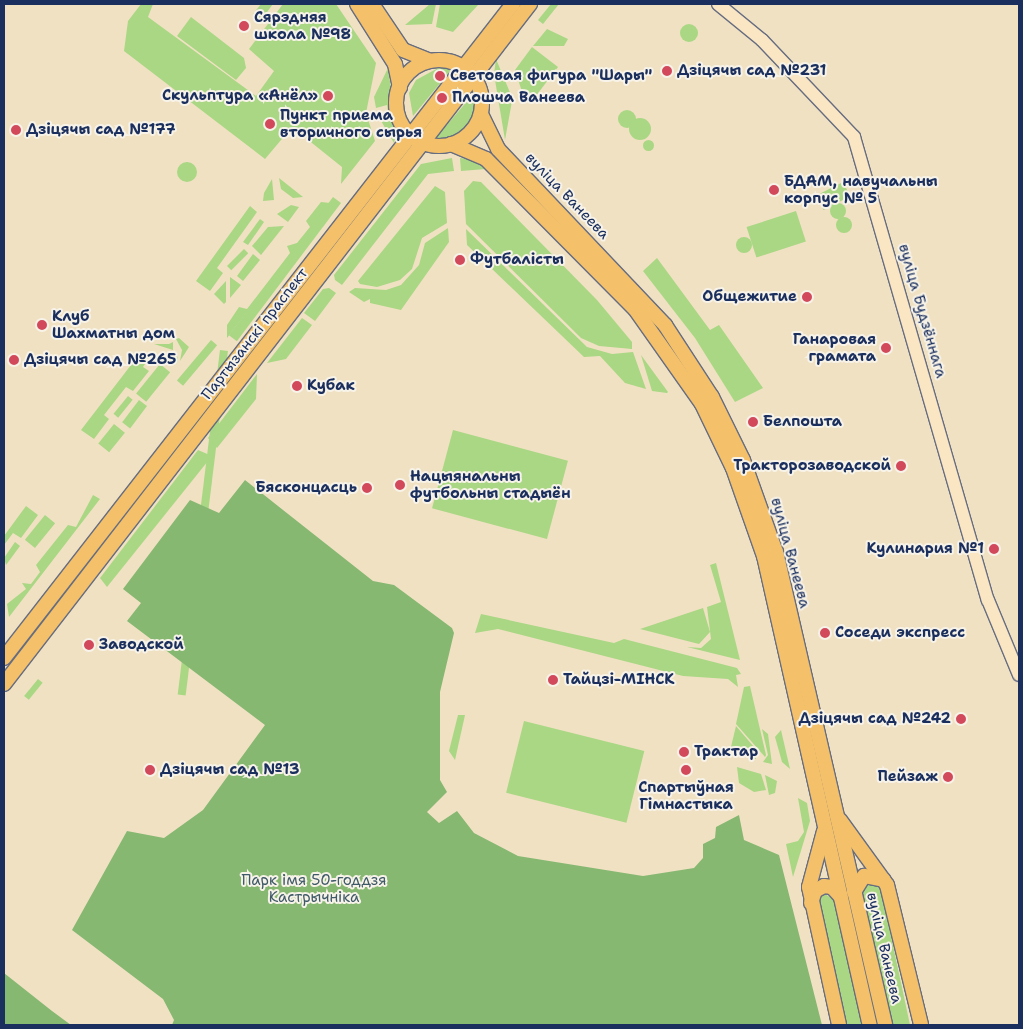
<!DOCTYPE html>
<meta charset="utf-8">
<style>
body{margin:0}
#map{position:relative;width:1023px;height:1029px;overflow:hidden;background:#f1e1c3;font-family:"Shantell Sans",sans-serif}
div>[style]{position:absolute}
.green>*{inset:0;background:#a9d784;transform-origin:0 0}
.round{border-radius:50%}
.forest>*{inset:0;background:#86b872}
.roads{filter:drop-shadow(1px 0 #666d81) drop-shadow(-1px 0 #666d81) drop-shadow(0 1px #666d81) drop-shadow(0 -1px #666d81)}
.secondary>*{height:12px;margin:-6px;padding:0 6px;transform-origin:6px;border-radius:6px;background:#fbe6c3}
.primary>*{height:14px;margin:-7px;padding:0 7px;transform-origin:7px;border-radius:7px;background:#f4c16a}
.primary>.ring{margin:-7px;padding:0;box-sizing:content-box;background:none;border:14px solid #f4c16a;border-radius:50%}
.dots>*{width:14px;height:14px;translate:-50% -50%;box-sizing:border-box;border:2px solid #f7f3e8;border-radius:50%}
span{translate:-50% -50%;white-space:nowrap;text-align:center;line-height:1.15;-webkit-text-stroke:4px #f7f3e8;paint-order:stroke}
.poi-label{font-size:15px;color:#1b2f5e;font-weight:700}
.left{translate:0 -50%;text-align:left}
.right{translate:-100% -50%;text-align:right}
.street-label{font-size:15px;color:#1b2f5e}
.park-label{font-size:15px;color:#3e5968}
.frame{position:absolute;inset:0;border:5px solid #1b2f5e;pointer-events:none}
</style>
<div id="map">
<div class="green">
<i style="clip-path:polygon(141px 4px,153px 4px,148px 17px,256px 96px,274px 71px,249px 49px,283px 4px,336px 4px,376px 63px,366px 113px,375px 141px,341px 184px,342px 167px,292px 127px,265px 159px,124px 51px,128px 21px)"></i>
<i style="clip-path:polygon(261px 4px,273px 4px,261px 20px,253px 14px)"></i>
<i style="clip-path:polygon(430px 4px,436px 4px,432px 24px,405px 25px)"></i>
<i style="clip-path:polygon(440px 4px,479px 4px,453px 32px,436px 27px)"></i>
<i style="clip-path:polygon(551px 4px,559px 4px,543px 24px,538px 20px)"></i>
<i style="clip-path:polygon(191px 17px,244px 58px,246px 68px,236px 80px,177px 36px)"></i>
<i class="round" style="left:680px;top:24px;width:18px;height:18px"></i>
<i style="clip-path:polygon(547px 29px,568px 39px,564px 46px,533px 46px)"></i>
<i style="clip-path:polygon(532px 47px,558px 67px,532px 101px,525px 101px,515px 70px)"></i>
<i style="clip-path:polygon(496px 59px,511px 95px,501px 96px,502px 103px,512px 101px,505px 140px,494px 74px)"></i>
<i style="clip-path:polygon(440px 67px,452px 69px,413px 116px,409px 93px,416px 80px)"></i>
<i style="clip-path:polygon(388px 68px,397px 128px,394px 143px,377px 114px,388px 112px,387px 105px,376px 108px,374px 97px)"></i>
<i style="clip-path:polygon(474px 93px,476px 113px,469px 125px,449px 139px,435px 139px)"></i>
<i class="round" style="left:618px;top:110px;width:18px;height:18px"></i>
<i class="round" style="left:629px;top:118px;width:22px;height:22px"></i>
<i class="round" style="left:642.5px;top:139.5px;width:11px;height:11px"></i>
<i style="clip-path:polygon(452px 158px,454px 171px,428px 174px,342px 285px,335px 280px,334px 275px,421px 164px)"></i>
<i style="clip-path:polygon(460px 158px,475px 160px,486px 169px,461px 171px)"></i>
<i class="round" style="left:177px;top:162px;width:20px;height:20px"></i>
<i style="clip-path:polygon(279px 178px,303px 197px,293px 198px,281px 189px)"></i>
<i style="clip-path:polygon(272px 179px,274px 200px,263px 201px,264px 193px)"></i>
<i style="clip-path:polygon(473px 181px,481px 182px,597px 300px,632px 342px,632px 349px,599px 346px,581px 338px,466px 224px,464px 191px)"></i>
<i style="left:843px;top:182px;width:16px;height:30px;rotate:63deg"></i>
<i style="clip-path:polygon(435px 186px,445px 192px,447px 223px,422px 238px,412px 269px,400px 280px,377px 287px,360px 284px,358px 281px)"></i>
<i style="clip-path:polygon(321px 202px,330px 203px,227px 338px,227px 325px,239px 307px,247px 309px,290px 253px,287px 246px,297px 243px,310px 227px,306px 221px)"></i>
<i style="left:341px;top:203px;width:173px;height:10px;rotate:127deg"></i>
<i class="round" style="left:830px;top:203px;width:16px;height:16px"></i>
<i style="clip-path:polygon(291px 205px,299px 207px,288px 222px,277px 214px)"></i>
<i style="clip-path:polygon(250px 206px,257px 212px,217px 268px,223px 273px,210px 291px,196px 281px)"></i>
<i style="left:796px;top:211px;width:32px;height:52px;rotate:72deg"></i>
<i class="round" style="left:836px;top:217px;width:16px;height:16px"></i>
<i style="clip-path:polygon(260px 219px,264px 222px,248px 245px,243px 242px)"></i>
<i style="clip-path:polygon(284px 226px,261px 255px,252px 246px,268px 227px)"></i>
<i style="clip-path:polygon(448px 228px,449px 242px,401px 310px,370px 303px,370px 299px,364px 302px,349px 292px,355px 288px,386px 290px,401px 285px,419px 265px,425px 243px)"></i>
<i style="clip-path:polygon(466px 229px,587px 347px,612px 354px,633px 352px,646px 389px,625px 383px,600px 356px,584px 357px,467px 245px)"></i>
<i class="round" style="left:736px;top:237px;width:16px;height:16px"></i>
<i style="left:244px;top:249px;width:6px;height:24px;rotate:45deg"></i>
<i style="clip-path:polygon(253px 254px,260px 260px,243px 281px,237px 276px)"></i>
<i style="clip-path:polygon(657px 258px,710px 330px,719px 325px,763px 388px,735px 402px,695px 338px,643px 271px)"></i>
<i style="clip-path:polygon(230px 277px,241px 285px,230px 298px)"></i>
<i style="clip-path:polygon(226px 281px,226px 302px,224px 304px,214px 294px)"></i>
<i style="clip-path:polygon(329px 288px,336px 293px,315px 321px,304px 313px,323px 289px)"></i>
<i style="clip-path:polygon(302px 318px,312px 325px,286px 359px,267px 363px)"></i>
<i style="clip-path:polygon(179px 338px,189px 347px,180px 361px,182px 350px,176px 339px)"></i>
<i style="left:211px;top:340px;width:8px;height:53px;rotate:40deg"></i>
<i style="clip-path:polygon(173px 342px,173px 350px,154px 344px,169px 344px)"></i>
<i style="left:220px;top:350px;width:8px;height:347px;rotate:7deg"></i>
<i style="clip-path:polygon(141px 352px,149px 358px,143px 367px,149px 371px,133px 391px,126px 387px,104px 415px,109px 419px,94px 439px,81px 430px)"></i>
<i class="round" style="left:166.5px;top:353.5px;width:11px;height:11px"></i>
<i style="clip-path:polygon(641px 355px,668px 392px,667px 393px,652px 391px)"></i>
<i style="left:160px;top:364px;width:13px;height:38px;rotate:39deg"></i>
<i style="clip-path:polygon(257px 374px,256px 399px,217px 448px,208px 438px)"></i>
<i style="left:128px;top:396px;width:6px;height:23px;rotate:39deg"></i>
<i style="left:139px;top:400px;width:10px;height:28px;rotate:37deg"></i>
<i style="left:114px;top:424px;width:14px;height:25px;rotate:39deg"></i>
<i style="left:453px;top:430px;width:119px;height:81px;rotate:15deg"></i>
<i style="clip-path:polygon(198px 450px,212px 456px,107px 587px,100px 578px)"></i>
<i style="clip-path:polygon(93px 495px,100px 499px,9px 617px,7px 604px,26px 589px,22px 583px,31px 584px,40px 572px,36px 565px,68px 525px,76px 527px)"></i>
<i style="clip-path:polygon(26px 506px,38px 515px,21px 538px,13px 533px,4px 545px,4px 536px)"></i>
<i style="left:45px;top:515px;width:13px;height:32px;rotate:39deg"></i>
<i style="clip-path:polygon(15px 542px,20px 546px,6px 565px,4px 558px)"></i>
<i style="clip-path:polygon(716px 563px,740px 660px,687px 647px,701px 648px,711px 639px,707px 607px,721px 602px,710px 565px)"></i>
<i style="clip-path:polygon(703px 608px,710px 632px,699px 644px,640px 629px)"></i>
<i style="clip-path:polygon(481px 614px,614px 643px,624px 639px,737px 668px,741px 674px,736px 675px,738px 687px,728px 679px,683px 676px,498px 629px,475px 633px)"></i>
<i style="left:38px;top:679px;width:6px;height:22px;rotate:39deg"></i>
<i style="clip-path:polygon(750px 686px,766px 755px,765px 757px,736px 724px,744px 687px)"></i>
<i style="clip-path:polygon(458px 715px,465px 715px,455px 760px,449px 751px)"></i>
<i style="left:524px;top:721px;width:124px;height:74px;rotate:14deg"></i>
<i style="clip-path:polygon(736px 726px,754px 747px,756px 759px,730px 751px)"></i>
<i style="clip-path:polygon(762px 729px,768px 734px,772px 764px,763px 762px,768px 755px)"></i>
<i style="clip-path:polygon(781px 730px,790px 769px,782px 762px,775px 737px)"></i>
<i style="clip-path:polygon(737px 767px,761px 774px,766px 790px,754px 792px,739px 783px)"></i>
<i style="clip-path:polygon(765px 775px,777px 781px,775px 793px,769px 795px)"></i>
<i style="clip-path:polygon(798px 798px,807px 803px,810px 821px,793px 877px,786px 844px,798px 841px,804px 832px)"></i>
<i style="clip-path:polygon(865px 880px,879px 885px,882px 894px,910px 1025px,892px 1025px,861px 892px)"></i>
<i style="clip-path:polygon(823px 893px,835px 900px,865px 1025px,847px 1025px,818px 904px)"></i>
</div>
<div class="forest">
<i style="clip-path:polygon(245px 480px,373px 581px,394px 585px,452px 628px,454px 633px,440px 692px,440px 780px,447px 792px,427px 812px,439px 823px,457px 811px,474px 833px,518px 856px,643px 876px,694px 868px,703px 858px,703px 844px,715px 838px,716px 827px,739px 815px,744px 840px,779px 855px,822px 1025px,172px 1025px,174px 1020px,163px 999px,72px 930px,127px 831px,164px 838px,203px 810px,265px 725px,127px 621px,141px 603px,123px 589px,190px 500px,219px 513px)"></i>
<i style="clip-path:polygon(4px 973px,52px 1011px,71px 1025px,4px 1025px)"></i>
</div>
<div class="roads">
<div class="secondary">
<i style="left:718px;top:4px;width:57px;rotate:39.3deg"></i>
<i style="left:762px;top:40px;width:134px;rotate:46.5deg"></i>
<i style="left:854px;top:137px;width:482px;rotate:73.9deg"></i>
<i style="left:988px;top:600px;width:81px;rotate:67.5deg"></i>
</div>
<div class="primary">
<i style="left:357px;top:4px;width:71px;rotate:57.7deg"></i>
<i style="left:395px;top:64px;width:24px;rotate:78deg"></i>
<i style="left:372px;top:4px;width:55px;rotate:56deg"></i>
<i style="left:403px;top:50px;width:29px;rotate:22deg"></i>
<i class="ring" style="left:396px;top:60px;width:72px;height:72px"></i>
<i style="left:481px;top:114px;width:39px;rotate:64deg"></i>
<i style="left:498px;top:149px;width:243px;rotate:46.5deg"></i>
<i style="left:665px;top:325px;width:86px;rotate:56.9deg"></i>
<i style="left:712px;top:397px;width:70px;rotate:63.8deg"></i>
<i style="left:743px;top:460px;width:98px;rotate:70.3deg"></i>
<i style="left:776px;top:552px;width:485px;rotate:77deg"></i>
<i style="left:451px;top:144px;width:38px;rotate:23deg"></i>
<i style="left:486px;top:159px;width:211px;rotate:45.2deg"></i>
<i style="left:635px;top:309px;width:116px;rotate:54.8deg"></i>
<i style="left:702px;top:404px;width:71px;rotate:64.2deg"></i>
<i style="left:733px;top:468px;width:93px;rotate:70.6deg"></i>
<i style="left:764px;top:556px;width:481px;rotate:77.3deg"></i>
<i style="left:4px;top:658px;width:829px;rotate:-52.11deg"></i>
<i style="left:4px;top:684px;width:860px;rotate:-52.28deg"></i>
<i style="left:840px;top:820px;width:80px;rotate:54.1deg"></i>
<i style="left:887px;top:885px;width:144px;rotate:76.3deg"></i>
<i style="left:824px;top:831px;width:58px;rotate:105deg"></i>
<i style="left:809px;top:887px;width:141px;rotate:77.7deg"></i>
<i style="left:854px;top:892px;width:19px;rotate:-58deg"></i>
<i style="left:864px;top:876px;width:20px;rotate:11deg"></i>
<i style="left:811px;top:903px;width:13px;rotate:-72deg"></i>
<i style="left:815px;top:891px;width:10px;rotate:-29deg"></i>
<i style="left:824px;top:886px;width:8px;rotate:7deg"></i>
<i style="left:832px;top:887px;width:13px;rotate:48deg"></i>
</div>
</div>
<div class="dots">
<i style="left:244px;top:26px;background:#d1495b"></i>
<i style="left:667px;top:71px;background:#d1495b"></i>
<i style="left:440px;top:76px;background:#d1495b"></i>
<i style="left:328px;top:96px;background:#d1495b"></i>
<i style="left:442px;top:98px;background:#d1495b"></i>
<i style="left:270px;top:124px;background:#d1495b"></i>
<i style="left:16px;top:130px;background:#d1495b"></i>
<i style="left:774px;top:190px;background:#d1495b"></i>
<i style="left:460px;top:260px;background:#d1495b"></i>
<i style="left:807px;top:297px;background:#d1495b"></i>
<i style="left:42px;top:325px;background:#d1495b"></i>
<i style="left:886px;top:348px;background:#d1495b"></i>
<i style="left:14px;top:360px;background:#d1495b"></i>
<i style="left:297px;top:386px;background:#d1495b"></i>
<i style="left:753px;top:422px;background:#d1495b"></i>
<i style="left:901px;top:466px;background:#d1495b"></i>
<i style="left:400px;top:485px;background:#d1495b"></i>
<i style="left:367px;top:488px;background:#d1495b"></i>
<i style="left:994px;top:549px;background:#d1495b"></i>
<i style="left:825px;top:633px;background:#d1495b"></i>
<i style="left:89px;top:645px;background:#d1495b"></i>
<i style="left:553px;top:680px;background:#d1495b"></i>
<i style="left:961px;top:719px;background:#d1495b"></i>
<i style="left:684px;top:752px;background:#d1495b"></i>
<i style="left:150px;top:770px;background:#d1495b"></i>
<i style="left:686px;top:770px;background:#d1495b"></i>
<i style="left:948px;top:777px;background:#d1495b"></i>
</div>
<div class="poi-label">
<span class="left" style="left:254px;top:26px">Сярэдняя<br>школа №98</span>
<span class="left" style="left:677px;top:71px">Дзіцячы сад №231</span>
<span class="left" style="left:450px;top:76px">Световая фигура "Шары"</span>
<span class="right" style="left:318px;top:96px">Скульптура «Анёл»</span>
<span class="left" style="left:452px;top:98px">Плошча Ванеева</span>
<span class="left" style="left:280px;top:124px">Пункт приема<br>вторичного сырья</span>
<span class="left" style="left:26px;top:130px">Дзіцячы сад №177</span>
<span class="left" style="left:784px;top:190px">БДАМ, навучальны<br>корпус № 5</span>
<span class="left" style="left:470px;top:260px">Футбалісты</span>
<span class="right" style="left:797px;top:297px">Общежитие</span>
<span class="left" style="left:52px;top:325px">Клуб<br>Шахматны дом</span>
<span class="right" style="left:876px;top:348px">Ганаровая<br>грамата</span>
<span class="left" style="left:24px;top:360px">Дзіцячы сад №265</span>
<span class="left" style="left:307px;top:386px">Кубак</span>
<span class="left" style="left:763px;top:422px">Белпошта</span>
<span class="right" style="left:891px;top:466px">Тракторозаводской</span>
<span class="left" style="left:410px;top:485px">Нацыянальны<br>футбольны стадыён</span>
<span class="right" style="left:357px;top:488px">Бясконцасць</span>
<span class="right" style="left:984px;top:549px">Кулинария №1</span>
<span class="left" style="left:835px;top:633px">Соседи экспресс</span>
<span class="left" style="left:99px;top:645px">Заводской</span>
<span class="left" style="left:563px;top:680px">Тайцзі-МІНСК</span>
<span class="right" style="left:951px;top:719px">Дзіцячы сад №242</span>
<span class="left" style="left:694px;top:752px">Трактар</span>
<span class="left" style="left:160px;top:770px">Дзіцячы сад №13</span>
<span class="right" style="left:938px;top:777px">Пейзаж</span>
<span style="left:686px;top:796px">Спартыўная<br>Гімнастыка</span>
</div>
<div class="street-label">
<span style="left:567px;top:196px;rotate:46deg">вуліца Ванеева</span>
<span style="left:922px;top:311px;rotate:74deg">вуліца Будзённага</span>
<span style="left:255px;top:334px;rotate:-52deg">Партызанскі праспект</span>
<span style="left:790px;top:553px;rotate:75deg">вуліца Ванеева</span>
<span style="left:884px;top:948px;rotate:77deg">вуліца Ванеева</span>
</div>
<div class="park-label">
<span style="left:314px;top:889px">Парк імя 50-годдзя<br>Кастрычніка</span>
</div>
<div class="frame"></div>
</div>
